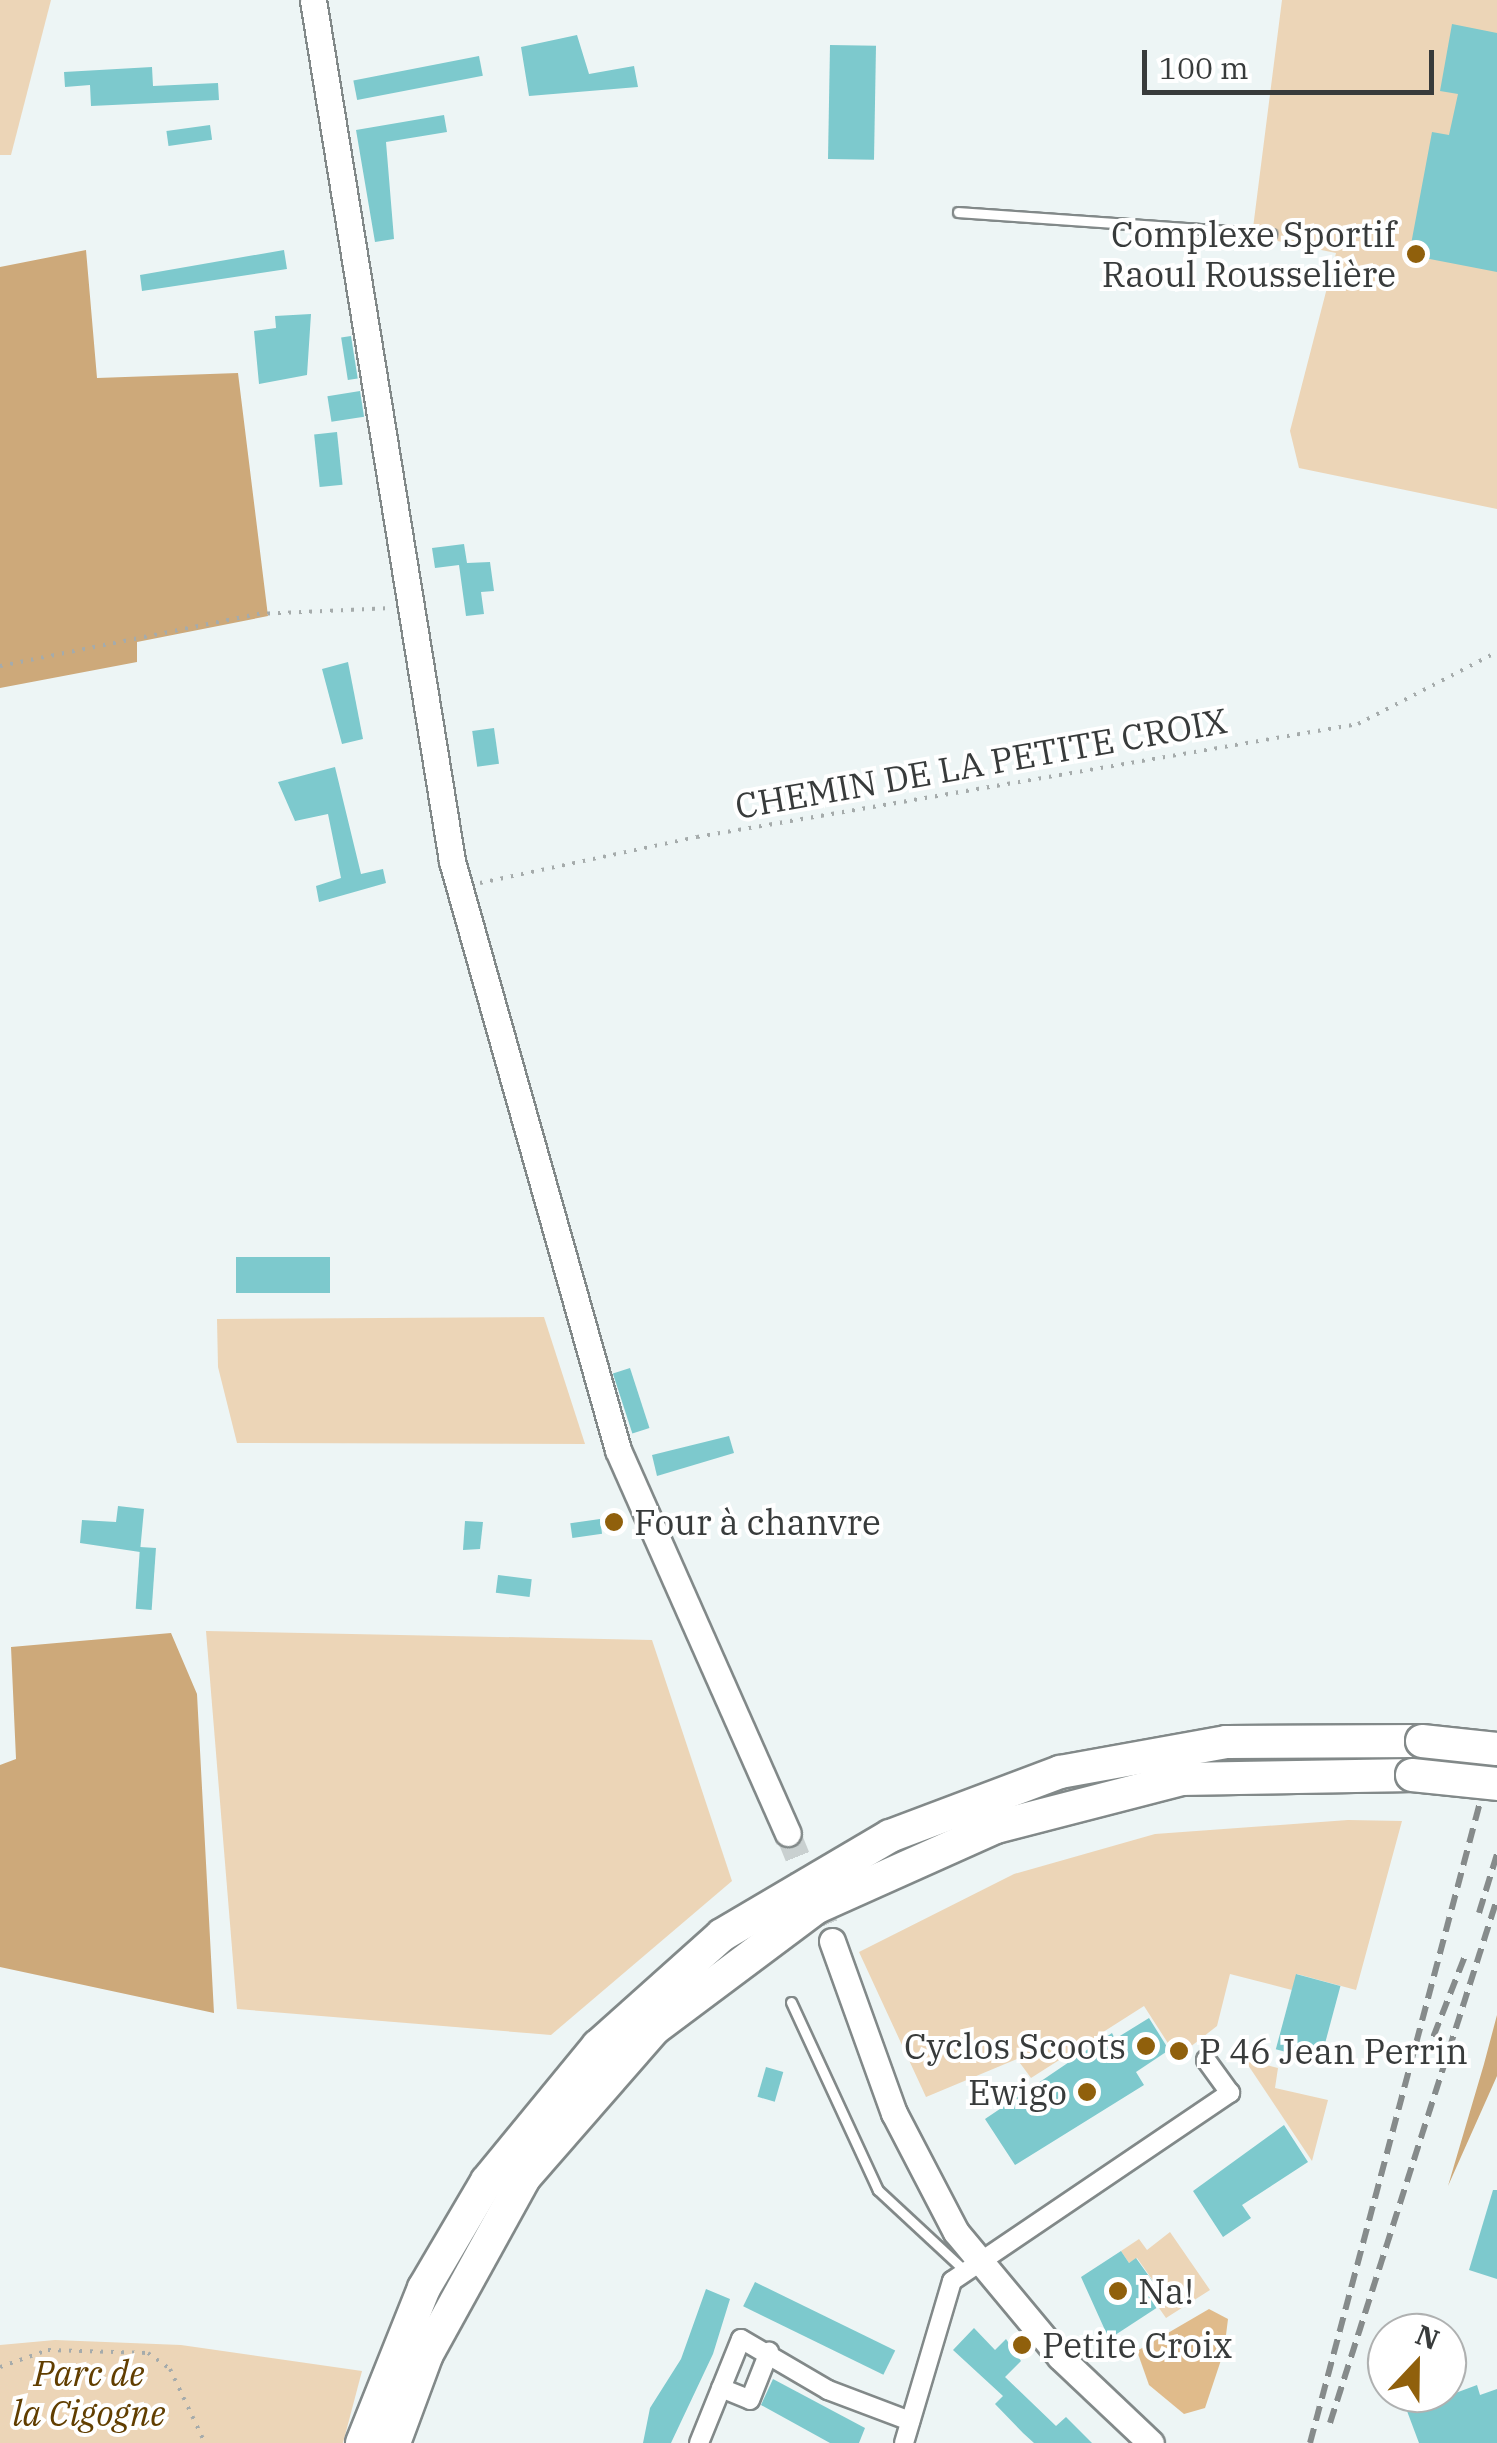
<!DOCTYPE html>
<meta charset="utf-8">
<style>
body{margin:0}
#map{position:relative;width:1497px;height:2443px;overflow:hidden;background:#edf5f5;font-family:"IBM Plex Serif",serif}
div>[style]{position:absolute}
.green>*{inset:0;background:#ecd5b7}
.forest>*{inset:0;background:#cda97a}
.water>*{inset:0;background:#e0bb8b}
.building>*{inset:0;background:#7dc9cd;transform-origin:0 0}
.secondary-tunnel>*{height:25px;margin-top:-12.5px;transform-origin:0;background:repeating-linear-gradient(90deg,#c9d0d0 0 25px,transparent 0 37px)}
.path>*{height:4px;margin-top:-2px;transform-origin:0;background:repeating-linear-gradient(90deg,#a5abab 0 2.5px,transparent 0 10.5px)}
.roads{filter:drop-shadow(2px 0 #828989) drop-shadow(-2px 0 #828989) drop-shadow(0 2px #828989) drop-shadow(0 -2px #828989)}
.lane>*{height:9px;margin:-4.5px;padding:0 4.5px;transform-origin:4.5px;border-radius:4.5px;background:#fff}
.street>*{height:18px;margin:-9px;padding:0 9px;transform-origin:9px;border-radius:9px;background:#fff}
.secondary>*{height:25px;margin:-12.5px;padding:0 12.5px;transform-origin:12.5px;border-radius:12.5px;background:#fff}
.highway>*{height:32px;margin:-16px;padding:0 16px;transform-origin:16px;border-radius:16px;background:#fff}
.rail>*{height:6px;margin-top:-3px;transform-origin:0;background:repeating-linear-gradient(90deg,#868b8b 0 15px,transparent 0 23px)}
.bridges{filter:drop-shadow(2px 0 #828989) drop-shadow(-2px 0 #828989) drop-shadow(0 2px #828989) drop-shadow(0 -2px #828989)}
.highway-bridge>*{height:32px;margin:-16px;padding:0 16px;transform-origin:16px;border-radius:16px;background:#fff}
.dots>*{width:28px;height:28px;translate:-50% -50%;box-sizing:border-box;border:5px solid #fff;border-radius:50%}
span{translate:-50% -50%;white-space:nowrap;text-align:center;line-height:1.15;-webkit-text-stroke:8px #fff;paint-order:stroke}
.poi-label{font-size:35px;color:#383b3b}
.right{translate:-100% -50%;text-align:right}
.left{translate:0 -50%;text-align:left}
.street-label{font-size:35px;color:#383b3b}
.park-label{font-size:35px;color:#613e00;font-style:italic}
.north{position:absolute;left:1367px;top:2313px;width:100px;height:100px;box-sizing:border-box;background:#fff;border:2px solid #afb1b1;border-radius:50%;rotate:22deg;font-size:28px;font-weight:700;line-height:40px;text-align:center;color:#383b3b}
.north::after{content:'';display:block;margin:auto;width:35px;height:45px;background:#90600c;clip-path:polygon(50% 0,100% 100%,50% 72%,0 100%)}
.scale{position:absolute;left:1142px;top:50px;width:292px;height:45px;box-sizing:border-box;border:5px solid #383b3b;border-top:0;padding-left:12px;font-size:30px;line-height:35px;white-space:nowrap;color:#383b3b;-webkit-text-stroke:8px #fff;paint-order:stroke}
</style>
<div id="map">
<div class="green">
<i style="clip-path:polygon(0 0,51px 0,11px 155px,0 155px)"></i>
<i style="clip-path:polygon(1282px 0,1497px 0,1497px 509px,1299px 468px,1290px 431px,1336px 253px,1262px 238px,1253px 228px)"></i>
<i style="clip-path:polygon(544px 1317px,585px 1444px,237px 1443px,218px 1367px,217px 1319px)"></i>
<i style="clip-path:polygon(206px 1631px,652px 1640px,732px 1881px,551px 2035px,237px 2009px)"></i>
<i style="clip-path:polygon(1348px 1820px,1402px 1821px,1356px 1990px,1297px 1974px,1292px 1990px,1230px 1974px,1217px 2026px,1185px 2051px,1173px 2051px,1144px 2006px,1031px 2078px,1017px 2059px,926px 2097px,859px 1952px,1014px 1874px,1155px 1834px)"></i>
<i style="clip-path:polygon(1244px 2059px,1278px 2068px,1275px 2088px,1328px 2100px,1312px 2161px)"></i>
<i style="clip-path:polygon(1170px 2232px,1210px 2290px,1166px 2318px,1152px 2298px,1161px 2292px,1137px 2258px,1129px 2263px,1121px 2251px,1139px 2239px,1147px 2250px)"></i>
<i style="clip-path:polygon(55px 2340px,181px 2345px,362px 2371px,343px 2443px,0 2443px,0 2345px)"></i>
</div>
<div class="forest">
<i style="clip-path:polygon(86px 250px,97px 378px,238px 373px,268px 616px,137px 642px,137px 662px,0 688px,0 267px)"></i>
<i style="clip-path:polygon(171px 1633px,197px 1694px,214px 2013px,0 1967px,0 1765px,16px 1759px,11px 1647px)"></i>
<i style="clip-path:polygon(1497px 2015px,1497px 2076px,1448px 2186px,1484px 2064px)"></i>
</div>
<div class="water">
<i style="clip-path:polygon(1209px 2309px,1228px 2319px,1224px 2351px,1205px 2408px,1184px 2414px,1149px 2385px,1137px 2351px)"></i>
</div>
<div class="building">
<i style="clip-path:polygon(1452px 24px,1497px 33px,1497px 272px,1409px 255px,1432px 132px,1449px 135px,1458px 94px,1440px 91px)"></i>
<i style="clip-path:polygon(577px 35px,589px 74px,634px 66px,638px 87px,529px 96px,521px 47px)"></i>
<i style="left:830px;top:45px;width:46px;height:114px;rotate:1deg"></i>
<i style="left:479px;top:56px;width:20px;height:128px;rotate:79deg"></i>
<i style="clip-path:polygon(152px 67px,153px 86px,218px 83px,219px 100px,91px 106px,90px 85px,65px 87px,64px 72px)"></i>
<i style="clip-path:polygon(444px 115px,447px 132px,386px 142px,394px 239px,375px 242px,356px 130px)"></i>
<i style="left:210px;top:125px;width:15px;height:44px;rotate:82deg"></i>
<i style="clip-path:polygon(284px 250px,287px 269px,142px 291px,140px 275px)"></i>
<i style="clip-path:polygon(311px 314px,307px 375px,259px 384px,254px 331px,276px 328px,275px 316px)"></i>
<i style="left:351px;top:336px;width:43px;height:10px;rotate:81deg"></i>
<i style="left:360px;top:391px;width:26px;height:33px;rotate:81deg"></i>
<i style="left:337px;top:432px;width:53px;height:23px;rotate:84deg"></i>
<i style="clip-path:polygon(464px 544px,467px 563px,490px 562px,494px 591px,481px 592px,484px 614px,466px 616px,459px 565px,435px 568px,432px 548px)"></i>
<i style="clip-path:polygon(348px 662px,363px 739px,342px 744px,322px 669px)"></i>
<i style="left:494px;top:728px;width:36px;height:22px;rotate:82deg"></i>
<i style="clip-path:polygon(335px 767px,361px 874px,383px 869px,386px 883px,319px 902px,316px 886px,341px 878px,328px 814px,295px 821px,278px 782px)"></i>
<i style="left:330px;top:1257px;width:36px;height:94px;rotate:90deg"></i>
<i style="left:630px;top:1368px;width:63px;height:18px;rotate:72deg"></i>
<i style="clip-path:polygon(729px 1436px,734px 1453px,657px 1476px,652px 1455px)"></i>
<i style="clip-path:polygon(118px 1506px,144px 1509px,140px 1552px,80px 1543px,82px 1520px,116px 1522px)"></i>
<i style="left:600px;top:1519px;width:15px;height:30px;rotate:82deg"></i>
<i style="clip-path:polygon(465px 1521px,483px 1522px,480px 1549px,463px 1550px)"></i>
<i style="left:140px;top:1547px;width:16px;height:62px;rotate:4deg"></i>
<i style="left:498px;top:1575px;width:34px;height:18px;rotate:7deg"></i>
<i style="left:1296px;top:1974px;width:46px;height:78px;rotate:15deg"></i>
<i style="clip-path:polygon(1149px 2018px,1169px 2050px,1136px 2072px,1144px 2085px,1015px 2165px,985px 2119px,1112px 2033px,1115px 2039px)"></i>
<i style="left:766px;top:2067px;width:18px;height:31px;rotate:16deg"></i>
<i style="clip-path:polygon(1284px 2125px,1308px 2162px,1242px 2205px,1251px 2218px,1223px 2237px,1193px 2191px)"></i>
<i style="clip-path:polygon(1493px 2190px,1497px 2190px,1497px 2279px,1469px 2270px)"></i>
<i style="clip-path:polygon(1121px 2251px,1129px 2263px,1136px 2258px,1161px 2293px,1152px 2298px,1158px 2307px,1109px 2339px,1081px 2277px)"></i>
<i style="left:755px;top:2282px;width:156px;height:27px;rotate:26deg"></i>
<i style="clip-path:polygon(706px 2289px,730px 2299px,713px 2354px,671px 2443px,643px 2443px,650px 2408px,681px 2359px)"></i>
<i style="clip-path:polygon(974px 2328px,995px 2350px,1006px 2339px,1021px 2361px,1005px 2377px,1056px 2426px,1066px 2417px,1092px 2443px,1034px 2443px,1023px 2433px,995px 2404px,1003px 2396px,953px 2350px)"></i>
<i style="clip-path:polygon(773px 2379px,865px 2428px,859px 2443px,830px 2443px,761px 2405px)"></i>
<i style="clip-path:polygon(1477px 2385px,1480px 2395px,1497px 2389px,1497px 2443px,1419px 2443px,1407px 2411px)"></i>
</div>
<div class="secondary-tunnel">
<i style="left:788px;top:1833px;width:117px;rotate:67.8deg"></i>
</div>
<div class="path">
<i style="left:0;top:666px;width:262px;rotate:-11.4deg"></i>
<i style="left:257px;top:614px;width:135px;rotate:-2.5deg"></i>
<i style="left:480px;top:883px;width:222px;rotate:-12deg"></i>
<i style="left:697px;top:837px;width:671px;rotate:-9.7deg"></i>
<i style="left:1358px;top:724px;width:157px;rotate:-27.4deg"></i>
<i style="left:0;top:2367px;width:51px;rotate:-19.5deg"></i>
<i style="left:48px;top:2350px;width:100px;rotate:1.7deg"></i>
<i style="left:148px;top:2353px;width:27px;rotate:36deg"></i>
<i style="left:170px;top:2369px;width:82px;rotate:64.7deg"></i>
</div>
<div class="roads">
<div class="lane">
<i style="left:958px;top:212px;width:314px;rotate:4deg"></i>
<i style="left:791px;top:2002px;width:207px;rotate:65.2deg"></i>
<i style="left:878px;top:2190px;width:116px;rotate:42.9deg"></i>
</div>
<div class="street">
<i style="left:721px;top:2388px;width:31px;rotate:22deg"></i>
<i style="left:750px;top:2400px;width:52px;rotate:-68.4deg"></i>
<i style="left:699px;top:2443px;width:112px;rotate:-68deg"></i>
<i style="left:741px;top:2339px;width:101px;rotate:30.4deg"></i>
<i style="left:828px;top:2390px;width:88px;rotate:20.7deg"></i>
<i style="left:904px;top:2443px;width:169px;rotate:-73.5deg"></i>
<i style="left:952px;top:2281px;width:336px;rotate:-34.1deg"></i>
<i style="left:1230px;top:2093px;width:41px;rotate:-126deg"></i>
</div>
<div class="secondary">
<i style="left:313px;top:0;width:872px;rotate:80.83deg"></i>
<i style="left:452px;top:861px;width:612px;rotate:74.26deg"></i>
<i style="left:618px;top:1450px;width:419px;rotate:66.1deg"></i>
<i style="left:832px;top:1941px;width:183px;rotate:70.2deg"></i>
<i style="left:894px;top:2113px;width:134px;rotate:62.5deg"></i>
<i style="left:956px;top:2232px;width:163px;rotate:50.2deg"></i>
<i style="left:1060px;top:2357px;width:125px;rotate:43.4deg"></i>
</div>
<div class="highway">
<i style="left:362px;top:2443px;width:167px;rotate:-68.2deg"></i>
<i style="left:424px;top:2288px;width:124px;rotate:-59.5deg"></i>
<i style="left:487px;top:2181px;width:175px;rotate:-50.6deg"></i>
<i style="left:598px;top:2046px;width:166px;rotate:-41.8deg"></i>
<i style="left:722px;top:1935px;width:195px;rotate:-30.5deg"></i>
<i style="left:890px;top:1836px;width:182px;rotate:-20.6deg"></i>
<i style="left:1060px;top:1772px;width:169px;rotate:-10.2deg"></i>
<i style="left:1226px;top:1742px;width:196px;rotate:-0.3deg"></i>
<i style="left:394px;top:2443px;width:95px;rotate:-69.7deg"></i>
<i style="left:427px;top:2354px;width:201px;rotate:-61.1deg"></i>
<i style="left:524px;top:2178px;width:199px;rotate:-48.9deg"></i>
<i style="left:655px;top:2028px;width:202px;rotate:-36.8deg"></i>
<i style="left:817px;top:1907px;width:196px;rotate:-24.1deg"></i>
<i style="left:996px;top:1827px;width:192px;rotate:-14.5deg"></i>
<i style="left:1182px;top:1779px;width:230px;rotate:-1deg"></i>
</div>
</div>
<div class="rail">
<i style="left:1479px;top:1913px;width:62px;rotate:-73deg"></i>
<i style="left:1425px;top:2058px;width:110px;rotate:-68.6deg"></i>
<i style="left:1330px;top:2423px;width:550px;rotate:-72.32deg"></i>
<i style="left:1310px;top:2443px;width:729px;rotate:-75.14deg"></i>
</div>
<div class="bridges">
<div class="highway-bridge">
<i style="left:1422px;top:1741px;width:75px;rotate:6.1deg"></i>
<i style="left:1412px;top:1775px;width:85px;rotate:6deg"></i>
</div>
</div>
<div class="dots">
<i style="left:1416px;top:254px;background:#90600c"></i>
<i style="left:614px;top:1522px;background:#90600c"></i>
<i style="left:1146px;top:2046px;background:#90600c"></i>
<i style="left:1179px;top:2051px;background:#90600c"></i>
<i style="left:1087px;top:2092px;background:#90600c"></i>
<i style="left:1118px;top:2291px;background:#90600c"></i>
<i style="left:1022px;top:2345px;background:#90600c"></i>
</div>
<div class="poi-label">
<span class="right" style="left:1396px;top:254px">Complexe Sportif<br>Raoul Rousselière</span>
<span class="left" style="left:634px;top:1522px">Four à chanvre</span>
<span class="right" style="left:1126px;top:2046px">Cyclos Scoots</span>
<span class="left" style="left:1199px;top:2051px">P 46 Jean Perrin</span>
<span class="right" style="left:1067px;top:2092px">Ewigo</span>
<span class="left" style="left:1138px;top:2291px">Na!</span>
<span class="left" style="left:1042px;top:2345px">Petite Croix</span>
</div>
<div class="street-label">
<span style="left:981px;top:763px;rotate:-10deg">CHEMIN DE LA PETITE CROIX</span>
</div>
<div class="park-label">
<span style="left:89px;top:2393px">Parc de<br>la Cigogne</span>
</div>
<div class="north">N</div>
<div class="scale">100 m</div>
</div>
